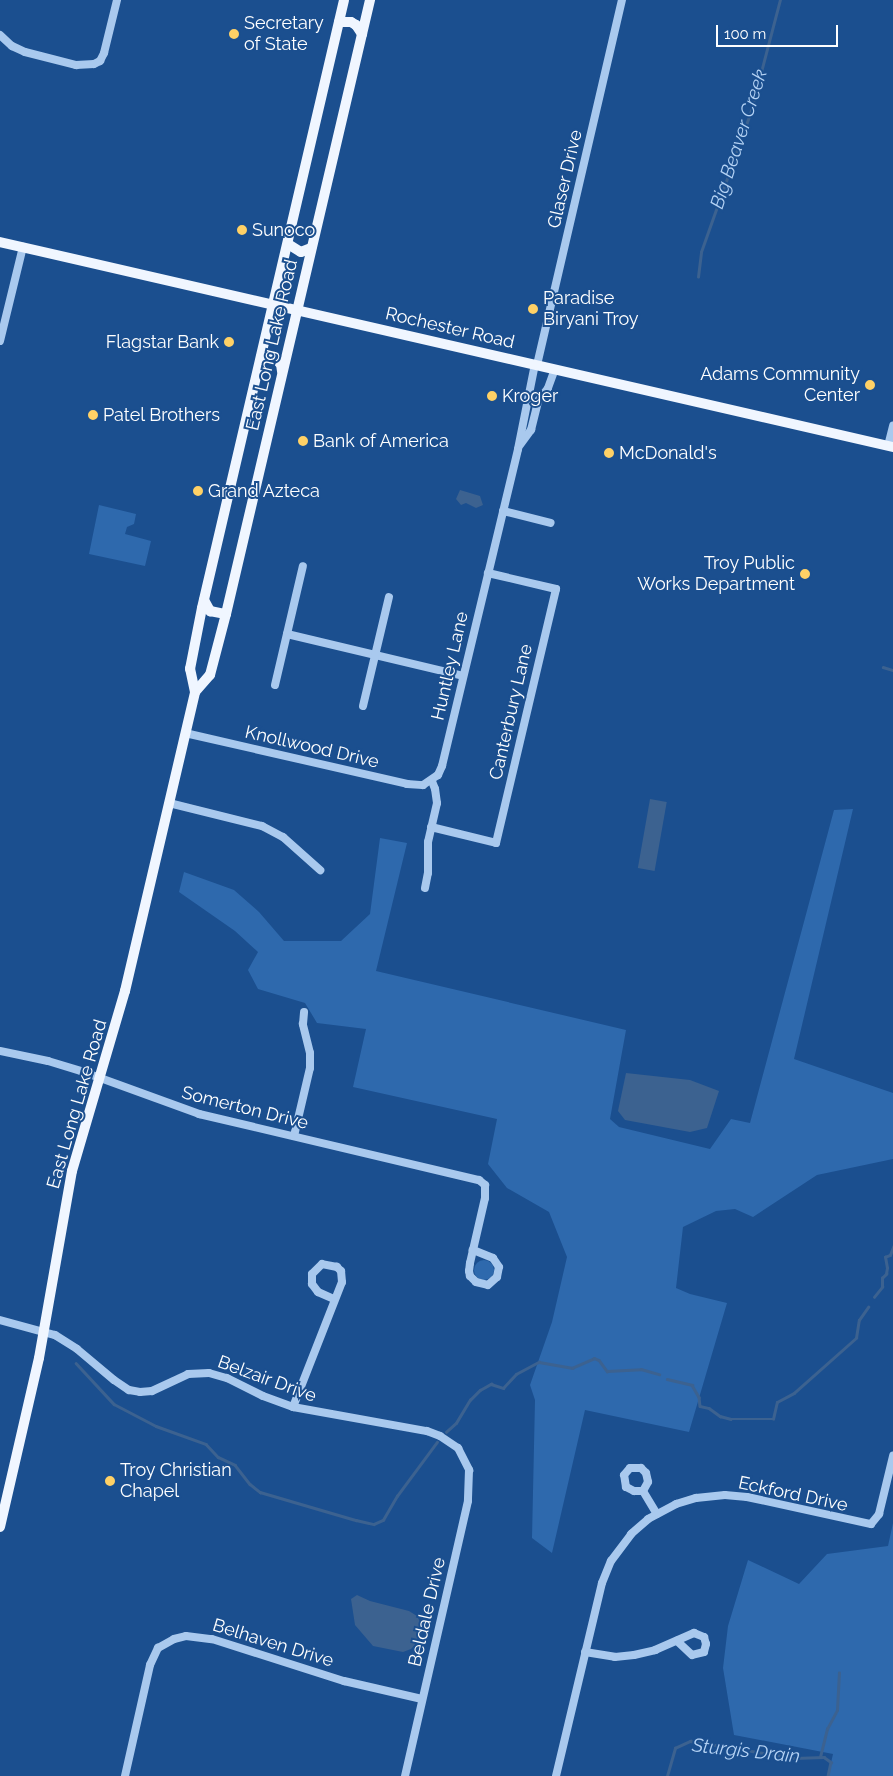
<!DOCTYPE html>
<style>
body{margin:0}
#map{position:relative;width:893px;height:1776px;overflow:hidden;background:#1b4f8f;font-family:Raleway,sans-serif}
div>[style]{position:absolute}
.green>*{inset:0;background:#2e69ad}
.round{border-radius:50%}
.water>*{inset:0;background:#3c6290;transform-origin:0 0}
.stream>*{height:2.5px;margin:-1.25px;padding:0 1.25px;transform-origin:1.25px;border-radius:1.25px;background:#3c6290}
.minor>*{height:8px;margin:-4px;padding:0 4px;transform-origin:4px;border-radius:4px;background:#a9c9ee}
.major>*{height:10px;margin:-5px;padding:0 5px;transform-origin:5px;border-radius:5px;background:#f0f6ff}
.dots>*{width:14px;height:14px;translate:-50% -50%;box-sizing:border-box;border:2px solid #1b4f8f;border-radius:50%}
span{translate:-50% -50%;white-space:nowrap;text-align:center;line-height:1.15;-webkit-text-stroke:4px #1b4f8f;paint-order:stroke}
.poi-label{font-size:18px;color:#fff}
.left{translate:0 -50%;text-align:left}
.right{translate:-100% -50%;text-align:right}
.street-label{font-size:18px;color:#fff}
.water-label{font-size:19px;color:#b5d3f5;font-style:italic}
.scale{position:absolute;left:716px;top:25px;width:122px;height:22px;box-sizing:border-box;border:2px solid #fff;border-top:0;padding-left:6px;font-size:15px;line-height:18px;white-space:nowrap;color:#fff;-webkit-text-stroke:4px #1b4f8f;paint-order:stroke}
</style>
<div id="map">
<div class="green">
<i style="clip-path:polygon(99px 505px,136px 514px,134px 524px,127px 527px,125px 534px,151px 541px,145px 566px,89px 554px)"></i>
<i style="clip-path:polygon(853px 809px,794px 1059px,893px 1093px,893px 1159px,817px 1175px,753px 1217px,735px 1209px,716px 1211px,683px 1227px,676px 1288px,690px 1294px,727px 1303px,689px 1432px,585px 1410px,552px 1553px,532px 1538px,535px 1400px,530px 1385px,552px 1322px,567px 1257px,549px 1212px,507px 1188px,488px 1164px,497px 1119px,353px 1087px,366px 1029px,317px 1023px,305px 1003px,258px 989px,248px 970px,258px 952px,235px 931px,179px 892px,184px 872px,234px 890px,259px 912px,284px 941px,341px 941px,370px 914px,380px 838px,407px 843px,376px 971px,626px 1030px,610px 1119px,619px 1127px,710px 1149px,731px 1119px,750px 1123px,834px 810px)"></i>
<i class="round" style="left:474px;top:1260px;width:20px;height:20px"></i>
<i style="clip-path:polygon(893px 1523px,893px 1776px,828px 1776px,833px 1754px,734px 1735px,723px 1668px,728px 1626px,748px 1560px,799px 1584px,827px 1554px,888px 1546px)"></i>
</div>
<div class="water">
<i style="clip-path:polygon(460px 490px,480px 496px,483px 505px,476px 508px,466px 503px,461px 505px,456px 499px)"></i>
<i style="left:650px;top:799px;width:17px;height:70px;rotate:10deg"></i>
<i style="clip-path:polygon(626px 1073px,690px 1080px,719px 1091px,707px 1128px,690px 1132px,625px 1120px,618px 1111px)"></i>
<i style="clip-path:polygon(357px 1595px,370px 1601px,409px 1611px,417px 1616px,423px 1627px,420px 1639px,411px 1649px,403px 1652px,373px 1646px,355px 1625px,351px 1599px)"></i>
</div>
<div class="stream">
<i style="left:698px;top:277px;width:25px;rotate:-83deg"></i>
<i style="left:701px;top:252px;width:146px;rotate:-70.5deg"></i>
<i style="left:750px;top:114px;width:118px;rotate:-75.3deg"></i>
<i style="left:883px;top:667px;width:10px;rotate:17deg"></i>
<i style="left:874px;top:1297px;width:13px;rotate:-51deg"></i>
<i style="left:882px;top:1287px;width:9px;rotate:-90deg"></i>
<i style="left:882px;top:1278px;width:6px;rotate:-45deg"></i>
<i style="left:886px;top:1274px;width:6px;rotate:-81deg"></i>
<i style="left:887px;top:1268px;width:11px;rotate:-100deg"></i>
<i style="left:885px;top:1257px;width:5px;rotate:-22deg"></i>
<i style="left:890px;top:1255px;width:9px;rotate:-69deg"></i>
<i style="left:76px;top:1363px;width:56px;rotate:47.2deg"></i>
<i style="left:114px;top:1404px;width:47px;rotate:27.6deg"></i>
<i style="left:156px;top:1426px;width:53px;rotate:19.8deg"></i>
<i style="left:206px;top:1444px;width:18px;rotate:47deg"></i>
<i style="left:218px;top:1457px;width:19px;rotate:25deg"></i>
<i style="left:235px;top:1465px;width:24px;rotate:52deg"></i>
<i style="left:250px;top:1484px;width:13px;rotate:39deg"></i>
<i style="left:260px;top:1492px;width:100px;rotate:16.3deg"></i>
<i style="left:356px;top:1520px;width:18px;rotate:13deg"></i>
<i style="left:374px;top:1524px;width:10px;rotate:-24deg"></i>
<i style="left:383px;top:1520px;width:28px;rotate:-60deg"></i>
<i style="left:397px;top:1496px;width:67px;rotate:-53.5deg"></i>
<i style="left:667px;top:1379px;width:26px;rotate:13deg"></i>
<i style="left:692px;top:1385px;width:14px;rotate:60deg"></i>
<i style="left:699px;top:1397px;width:9px;rotate:84deg"></i>
<i style="left:700px;top:1406px;width:9px;rotate:13deg"></i>
<i style="left:709px;top:1408px;width:14px;rotate:36deg"></i>
<i style="left:720px;top:1416px;width:11px;rotate:15deg"></i>
<i style="left:731px;top:1419px;width:42px"></i>
<i style="left:773px;top:1419px;width:17px;rotate:-77deg"></i>
<i style="left:777px;top:1402px;width:19px;rotate:-28deg"></i>
<i style="left:794px;top:1393px;width:83px;rotate:-41.6deg"></i>
<i style="left:856px;top:1338px;width:18px;rotate:-81deg"></i>
<i style="left:859px;top:1320px;width:16px;rotate:-55deg"></i>
<i style="left:446px;top:1432px;width:13px;rotate:-42deg"></i>
<i style="left:456px;top:1423px;width:27px;rotate:-59deg"></i>
<i style="left:470px;top:1400px;width:14px;rotate:-45deg"></i>
<i style="left:480px;top:1390px;width:13px;rotate:-29deg"></i>
<i style="left:491px;top:1384px;width:13px;rotate:18deg"></i>
<i style="left:503px;top:1388px;width:19px;rotate:-47deg"></i>
<i style="left:516px;top:1374px;width:26px;rotate:-28deg"></i>
<i style="left:539px;top:1362px;width:34px;rotate:10deg"></i>
<i style="left:572px;top:1368px;width:24px;rotate:-24deg"></i>
<i style="left:594px;top:1358px;width:5px;rotate:22deg"></i>
<i style="left:599px;top:1360px;width:14px;rotate:54deg"></i>
<i style="left:607px;top:1371px;width:34px;rotate:-3deg"></i>
<i style="left:641px;top:1369px;width:19px;rotate:16deg"></i>
<i style="left:820px;top:1757px;width:29px;rotate:-76deg"></i>
<i style="left:827px;top:1729px;width:21px;rotate:-62deg"></i>
<i style="left:837px;top:1710px;width:37px;rotate:-87deg"></i>
<i style="left:667px;top:1776px;width:29px;rotate:-74deg"></i>
<i style="left:675px;top:1748px;width:17px;rotate:-25deg"></i>
<i style="left:690px;top:1741px;width:105px;rotate:9.3deg"></i>
<i style="left:794px;top:1758px;width:30px;rotate:-2deg"></i>
<i style="left:824px;top:1757px;width:9px;rotate:36deg"></i>
<i style="left:831px;top:1762px;width:14px;rotate:102deg"></i>
</div>
<div class="minor">
<i style="left:0;top:35px;width:16px;rotate:43deg"></i>
<i style="left:12px;top:46px;width:14px;rotate:25deg"></i>
<i style="left:25px;top:52px;width:53px;rotate:14.3deg"></i>
<i style="left:76px;top:65px;width:18px;rotate:-3deg"></i>
<i style="left:94px;top:64px;width:7px;rotate:-27deg"></i>
<i style="left:100px;top:61px;width:9px;rotate:-63deg"></i>
<i style="left:104px;top:53px;width:55px;rotate:-76.2deg"></i>
<i style="left:0;top:341px;width:97px;rotate:-76.3deg"></i>
<i style="left:537px;top:365px;width:375px;rotate:-76.9deg"></i>
<i style="left:520px;top:445px;width:19px;rotate:-54deg"></i>
<i style="left:531px;top:430px;width:30px;rotate:-76deg"></i>
<i style="left:538px;top:401px;width:16px;rotate:-52deg"></i>
<i style="left:548px;top:388px;width:20px;rotate:-70deg"></i>
<i style="left:888px;top:446px;width:21px;rotate:-76deg"></i>
<i style="left:503px;top:511px;width:49px;rotate:14deg"></i>
<i style="left:287px;top:634px;width:181px;rotate:13.4deg"></i>
<i style="left:275px;top:685px;width:122px;rotate:-76.8deg"></i>
<i style="left:363px;top:706px;width:112px;rotate:-76.6deg"></i>
<i style="left:185px;top:733px;width:228px;rotate:12.9deg"></i>
<i style="left:407px;top:784px;width:16px;rotate:4deg"></i>
<i style="left:423px;top:785px;width:18px;rotate:-34deg"></i>
<i style="left:438px;top:775px;width:10px;rotate:-66deg"></i>
<i style="left:442px;top:766px;width:326px;rotate:-76.5deg"></i>
<i style="left:518px;top:449px;width:87px;rotate:-78.7deg"></i>
<i style="left:169px;top:803px;width:96px;rotate:13.9deg"></i>
<i style="left:262px;top:826px;width:24px;rotate:28deg"></i>
<i style="left:283px;top:837px;width:50px;rotate:41.7deg"></i>
<i style="left:431px;top:827px;width:67px;rotate:13.8deg"></i>
<i style="left:496px;top:843px;width:261px;rotate:-76.7deg"></i>
<i style="left:556px;top:589px;width:70px;rotate:-166.8deg"></i>
<i style="left:425px;top:888px;width:15px;rotate:-79deg"></i>
<i style="left:428px;top:873px;width:31px;rotate:-90deg"></i>
<i style="left:428px;top:842px;width:40px;rotate:-77deg"></i>
<i style="left:437px;top:803px;width:14px;rotate:-98deg"></i>
<i style="left:435px;top:789px;width:9px;rotate:-111deg"></i>
<i style="left:0;top:1051px;width:49px;rotate:11.8deg"></i>
<i style="left:48px;top:1061px;width:34px;rotate:17deg"></i>
<i style="left:81px;top:1071px;width:126px;rotate:20deg"></i>
<i style="left:199px;top:1114px;width:288px;rotate:13.3deg"></i>
<i style="left:479px;top:1180px;width:8px;rotate:40deg"></i>
<i style="left:485px;top:1185px;width:13px;rotate:90deg"></i>
<i style="left:485px;top:1198px;width:67px;rotate:103deg"></i>
<i style="left:470px;top:1263px;width:8px;rotate:97deg"></i>
<i style="left:469px;top:1271px;width:5px;rotate:79deg"></i>
<i style="left:470px;top:1276px;width:8px;rotate:45deg"></i>
<i style="left:476px;top:1282px;width:12px;rotate:14deg"></i>
<i style="left:488px;top:1285px;width:12px;rotate:-42deg"></i>
<i style="left:497px;top:1277px;width:10px;rotate:-79deg"></i>
<i style="left:499px;top:1267px;width:11px;rotate:-124deg"></i>
<i style="left:493px;top:1258px;width:22px;rotate:-158deg"></i>
<i style="left:294px;top:1136px;width:70px;rotate:-76.8deg"></i>
<i style="left:310px;top:1068px;width:15px;rotate:-90deg"></i>
<i style="left:310px;top:1053px;width:30px;rotate:-104deg"></i>
<i style="left:303px;top:1024px;width:12px;rotate:-85deg"></i>
<i style="left:0;top:1320px;width:57px;rotate:15.3deg"></i>
<i style="left:55px;top:1335px;width:26px;rotate:32deg"></i>
<i style="left:77px;top:1349px;width:48px;rotate:40deg"></i>
<i style="left:114px;top:1380px;width:18px;rotate:34deg"></i>
<i style="left:129px;top:1390px;width:11px;rotate:10deg"></i>
<i style="left:140px;top:1392px;width:12px;rotate:-5deg"></i>
<i style="left:152px;top:1391px;width:40px;rotate:-25deg"></i>
<i style="left:188px;top:1374px;width:21px;rotate:-3deg"></i>
<i style="left:209px;top:1373px;width:19px;rotate:16deg"></i>
<i style="left:227px;top:1378px;width:40px;rotate:26.6deg"></i>
<i style="left:263px;top:1396px;width:32px;rotate:20deg"></i>
<i style="left:293px;top:1407px;width:136px;rotate:10.2deg"></i>
<i style="left:427px;top:1431px;width:14px;rotate:21deg"></i>
<i style="left:440px;top:1436px;width:22px;rotate:34deg"></i>
<i style="left:458px;top:1448px;width:25px;rotate:63deg"></i>
<i style="left:469px;top:1470px;width:31px;rotate:92deg"></i>
<i style="left:468px;top:1501px;width:282px;rotate:102.9deg"></i>
<i style="left:293px;top:1407px;width:134px;rotate:-68.6deg"></i>
<i style="left:342px;top:1282px;width:11px;rotate:-95deg"></i>
<i style="left:341px;top:1271px;width:6px;rotate:-135deg"></i>
<i style="left:337px;top:1267px;width:15px;rotate:-169deg"></i>
<i style="left:322px;top:1264px;width:14px;rotate:135deg"></i>
<i style="left:312px;top:1274px;width:10px;rotate:90deg"></i>
<i style="left:312px;top:1284px;width:10px;rotate:53deg"></i>
<i style="left:318px;top:1292px;width:17px;rotate:24deg"></i>
<i style="left:643px;top:1491px;width:9px;rotate:180deg"></i>
<i style="left:634px;top:1491px;width:9px;rotate:-153deg"></i>
<i style="left:626px;top:1487px;width:12px;rotate:-99deg"></i>
<i style="left:624px;top:1475px;width:9px;rotate:-49deg"></i>
<i style="left:630px;top:1468px;width:11px"></i>
<i style="left:641px;top:1468px;width:7px;rotate:45deg"></i>
<i style="left:646px;top:1473px;width:9px;rotate:77deg"></i>
<i style="left:648px;top:1482px;width:10px;rotate:119deg"></i>
<i style="left:643px;top:1491px;width:27px;rotate:59deg"></i>
<i style="left:585px;top:1652px;width:30px;rotate:9deg"></i>
<i style="left:615px;top:1657px;width:19px;rotate:-6deg"></i>
<i style="left:634px;top:1655px;width:22px;rotate:-13deg"></i>
<i style="left:655px;top:1650px;width:43px;rotate:-23.6deg"></i>
<i style="left:694px;top:1633px;width:11px;rotate:22deg"></i>
<i style="left:704px;top:1637px;width:7px;rotate:74deg"></i>
<i style="left:706px;top:1644px;width:8px;rotate:104deg"></i>
<i style="left:704px;top:1652px;width:12px;rotate:166deg"></i>
<i style="left:692px;top:1655px;width:21px;rotate:-137deg"></i>
<i style="left:125px;top:1776px;width:114px;rotate:-77.3deg"></i>
<i style="left:150px;top:1665px;width:19px;rotate:-65deg"></i>
<i style="left:158px;top:1648px;width:18px;rotate:-29deg"></i>
<i style="left:174px;top:1639px;width:12px;rotate:-14deg"></i>
<i style="left:186px;top:1636px;width:26px;rotate:7deg"></i>
<i style="left:212px;top:1639px;width:139px;rotate:17.7deg"></i>
<i style="left:344px;top:1681px;width:80px;rotate:13deg"></i>
<i style="left:556px;top:1776px;width:198px;rotate:-76.6deg"></i>
<i style="left:602px;top:1583px;width:24px;rotate:-68deg"></i>
<i style="left:611px;top:1561px;width:34px;rotate:-53deg"></i>
<i style="left:631px;top:1534px;width:23px;rotate:-41deg"></i>
<i style="left:648px;top:1519px;width:32px;rotate:-28deg"></i>
<i style="left:676px;top:1504px;width:21px;rotate:-17deg"></i>
<i style="left:696px;top:1498px;width:29px;rotate:-6deg"></i>
<i style="left:725px;top:1495px;width:22px;rotate:5deg"></i>
<i style="left:747px;top:1497px;width:127px;rotate:12.3deg"></i>
<i style="left:871px;top:1524px;width:13px;rotate:-51deg"></i>
<i style="left:879px;top:1514px;width:60px;rotate:-76.4deg"></i>
</div>
<div class="major">
<i style="left:339px;top:22px;width:12px"></i>
<i style="left:351px;top:22px;width:6px;rotate:31deg"></i>
<i style="left:356px;top:25px;width:11px;rotate:56deg"></i>
<i style="left:0;top:242px;width:916px;rotate:12.93deg"></i>
<i style="left:288px;top:244px;width:15px;rotate:32deg"></i>
<i style="left:301px;top:252px;width:11px;rotate:-22deg"></i>
<i style="left:261px;top:357px;width:13px;rotate:4deg"></i>
<i style="left:274px;top:358px;width:9px;rotate:41deg"></i>
<i style="left:281px;top:364px;width:7px;rotate:82deg"></i>
<i style="left:204px;top:600px;width:13px;rotate:61deg"></i>
<i style="left:210px;top:611px;width:16px;rotate:11deg"></i>
<i style="left:195px;top:692px;width:23px;rotate:-49deg"></i>
<i style="left:210px;top:675px;width:63px;rotate:-75.3deg"></i>
<i style="left:226px;top:614px;width:631px;rotate:-76.8deg"></i>
<i style="left:0;top:1527px;width:173px;rotate:-77deg"></i>
<i style="left:39px;top:1358px;width:190px;rotate:-80deg"></i>
<i style="left:72px;top:1171px;width:188px;rotate:-73.6deg"></i>
<i style="left:125px;top:991px;width:307px;rotate:-76.8deg"></i>
<i style="left:195px;top:692px;width:24px;rotate:-102deg"></i>
<i style="left:190px;top:669px;width:62px;rotate:-78.9deg"></i>
<i style="left:202px;top:608px;width:624px;rotate:-76.85deg"></i>
</div>
<div class="dots">
<i style="left:234px;top:34px;background:#ffd166"></i>
<i style="left:242px;top:230px;background:#ffd166"></i>
<i style="left:533px;top:309px;background:#ffd166"></i>
<i style="left:229px;top:342px;background:#ffd166"></i>
<i style="left:870px;top:385px;background:#ffd166"></i>
<i style="left:492px;top:396px;background:#ffd166"></i>
<i style="left:93px;top:415px;background:#ffd166"></i>
<i style="left:303px;top:441px;background:#ffd166"></i>
<i style="left:609px;top:453px;background:#ffd166"></i>
<i style="left:198px;top:491px;background:#ffd166"></i>
<i style="left:805px;top:574px;background:#ffd166"></i>
<i style="left:110px;top:1481px;background:#ffd166"></i>
</div>
<div class="poi-label">
<span class="left" style="left:244px;top:34px">Secretary<br>of State</span>
<span class="left" style="left:252px;top:230px">Sunoco</span>
<span class="left" style="left:543px;top:309px">Paradise<br>Biryani Troy</span>
<span class="right" style="left:219px;top:342px">Flagstar Bank</span>
<span class="right" style="left:860px;top:385px">Adams Community<br>Center</span>
<span class="left" style="left:502px;top:396px">Kroger</span>
<span class="left" style="left:103px;top:415px">Patel Brothers</span>
<span class="left" style="left:313px;top:441px">Bank of America</span>
<span class="left" style="left:619px;top:453px">McDonald's</span>
<span class="left" style="left:208px;top:491px">Grand Azteca</span>
<span class="right" style="left:795px;top:574px">Troy Public<br>Works Department</span>
<span class="left" style="left:120px;top:1481px">Troy Christian<br>Chapel</span>
</div>
<div class="street-label">
<span style="left:565px;top:179px;rotate:-77deg">Glaser Drive</span>
<span style="left:450px;top:328px;rotate:13deg">Rochester Road</span>
<span style="left:272px;top:345px;rotate:-77deg">East Long Lake Road</span>
<span style="left:450px;top:666px;rotate:-77deg">Huntley Lane</span>
<span style="left:511px;top:712px;rotate:-77deg">Canterbury Lane</span>
<span style="left:312px;top:747px;rotate:13deg">Knollwood Drive</span>
<span style="left:77px;top:1104px;rotate:-74deg">East Long Lake Road</span>
<span style="left:245px;top:1108px;rotate:14deg">Somerton Drive</span>
<span style="left:267px;top:1379px;rotate:20deg">Belzair Drive</span>
<span style="left:793px;top:1494px;rotate:12deg">Eckford Drive</span>
<span style="left:427px;top:1612px;rotate:-77deg">Beldale Drive</span>
<span style="left:273px;top:1643px;rotate:17deg">Belhaven Drive</span>
</div>
<div class="water-label">
<span style="left:739px;top:139px;rotate:-72deg">Big Beaver Creek</span>
<span style="left:746px;top:1751px;rotate:6deg">Sturgis Drain</span>
</div>
<div class="scale">100 m</div>
</div>
